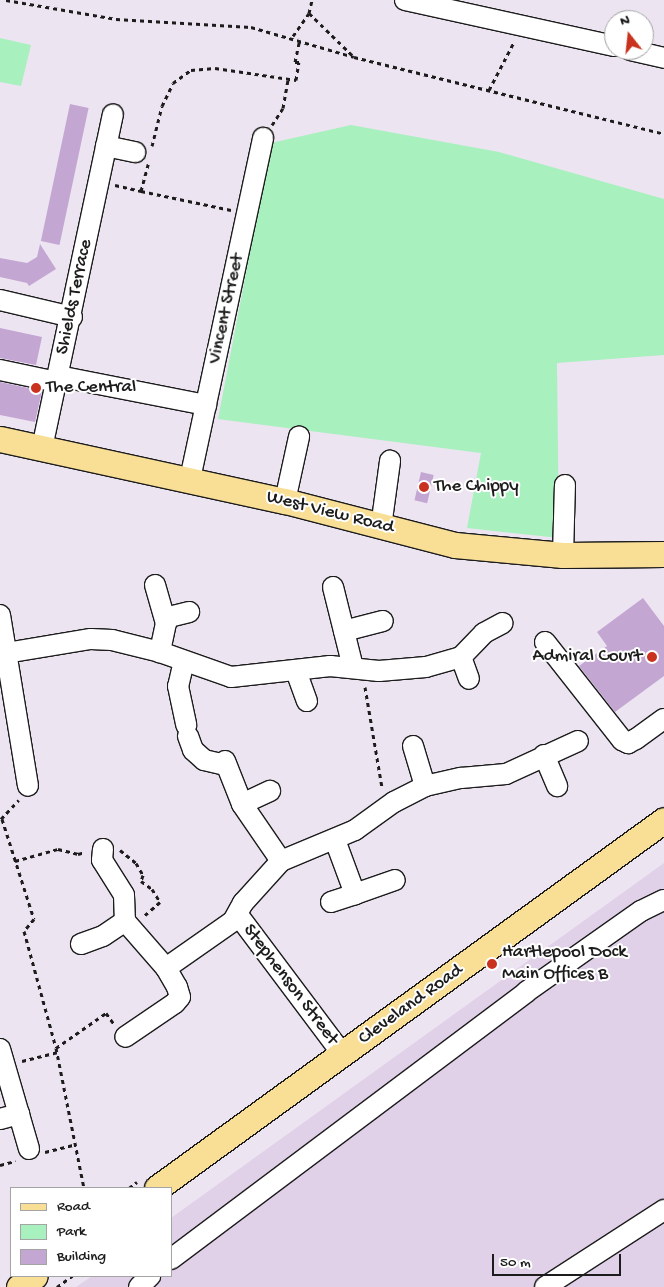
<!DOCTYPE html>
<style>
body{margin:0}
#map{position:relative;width:664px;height:1287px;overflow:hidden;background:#ede4f2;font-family:"Gochi Hand",sans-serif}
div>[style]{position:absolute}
.built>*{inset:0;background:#e0d1e8}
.green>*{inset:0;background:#a8f0be}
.building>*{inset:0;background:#c3a6d2;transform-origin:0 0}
.path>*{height:3px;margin-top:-1.5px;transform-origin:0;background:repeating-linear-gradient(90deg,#1c1c1c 0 4px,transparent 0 8px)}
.roads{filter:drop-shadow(1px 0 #1c1c1c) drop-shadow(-1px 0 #1c1c1c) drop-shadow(0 1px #1c1c1c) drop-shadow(0 -1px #1c1c1c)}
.minor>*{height:20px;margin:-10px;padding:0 10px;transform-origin:10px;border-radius:10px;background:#fff}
.major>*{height:25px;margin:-12.5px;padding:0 12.5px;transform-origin:12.5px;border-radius:12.5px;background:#f9df96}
.dots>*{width:14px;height:14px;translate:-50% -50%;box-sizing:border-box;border:2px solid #fff;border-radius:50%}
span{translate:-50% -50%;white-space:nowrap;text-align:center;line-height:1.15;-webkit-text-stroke:4px #fff;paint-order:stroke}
.street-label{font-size:19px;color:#1c1c1c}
.poi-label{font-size:19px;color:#1c1c1c}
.left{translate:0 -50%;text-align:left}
.right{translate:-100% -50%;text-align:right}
.legend{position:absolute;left:10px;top:1187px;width:162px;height:90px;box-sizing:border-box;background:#fff;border:1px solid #a4a4a4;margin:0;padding:6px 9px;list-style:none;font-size:15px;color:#1c1c1c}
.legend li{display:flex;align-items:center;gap:10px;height:25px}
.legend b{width:25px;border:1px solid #a4a4a4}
.north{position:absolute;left:604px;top:10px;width:50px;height:50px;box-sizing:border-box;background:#fff;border:1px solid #a4a4a4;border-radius:50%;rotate:344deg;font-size:14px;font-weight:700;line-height:20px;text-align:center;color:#1c1c1c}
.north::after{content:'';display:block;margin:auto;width:18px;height:22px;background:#c8321e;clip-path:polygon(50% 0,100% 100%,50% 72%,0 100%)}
.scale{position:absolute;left:492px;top:1254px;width:129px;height:22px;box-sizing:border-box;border:2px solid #1c1c1c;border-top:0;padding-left:6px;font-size:15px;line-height:18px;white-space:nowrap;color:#1c1c1c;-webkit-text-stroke:4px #fff;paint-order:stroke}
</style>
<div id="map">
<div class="built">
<i style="clip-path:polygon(664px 863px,664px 1287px,76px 1287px,92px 1276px,171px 1276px,171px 1218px)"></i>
</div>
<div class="green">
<i style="clip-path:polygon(0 38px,31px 45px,21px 86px,0 82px)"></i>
<i style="clip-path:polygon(351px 125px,499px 152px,664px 199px,664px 355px,557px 363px,559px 538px,467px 528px,481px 453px,218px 419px,271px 143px)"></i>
</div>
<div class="building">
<i style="left:70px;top:104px;width:19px;height:140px;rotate:12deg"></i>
<i style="clip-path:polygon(40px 244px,56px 269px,29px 286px,27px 283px,0 277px,0 258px,27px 263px,37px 257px)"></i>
<i style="clip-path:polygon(0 328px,42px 337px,36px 365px,0 358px)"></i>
<i style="clip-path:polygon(0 382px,42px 391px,35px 422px,0 415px)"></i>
<i style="left:421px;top:472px;width:13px;height:29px;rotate:13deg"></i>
<i style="clip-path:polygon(643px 598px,664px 626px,664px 676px,615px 712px,579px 666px,607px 646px,597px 632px)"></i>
</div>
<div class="path">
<i style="left:6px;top:0;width:112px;rotate:9.8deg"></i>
<i style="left:116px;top:19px;width:135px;rotate:3.4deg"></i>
<i style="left:251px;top:27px;width:107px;rotate:16.2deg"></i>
<i style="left:354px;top:57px;width:319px;rotate:13.9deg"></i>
<i style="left:309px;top:13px;width:62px;rotate:44.3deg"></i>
<i style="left:293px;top:36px;width:28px;rotate:-55deg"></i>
<i style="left:309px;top:13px;width:13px;rotate:-77deg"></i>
<i style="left:489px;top:90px;width:54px;rotate:-62.5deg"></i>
<i style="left:272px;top:125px;width:20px;rotate:-57deg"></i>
<i style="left:283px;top:108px;width:29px;rotate:-80deg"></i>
<i style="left:152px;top:146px;width:41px;rotate:-76deg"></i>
<i style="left:162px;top:106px;width:25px;rotate:-64deg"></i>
<i style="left:173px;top:83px;width:22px;rotate:-36deg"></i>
<i style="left:191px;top:70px;width:24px;rotate:-5deg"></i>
<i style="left:215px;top:68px;width:82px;rotate:8.4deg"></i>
<i style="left:296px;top:80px;width:18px;rotate:-81deg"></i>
<i style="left:299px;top:62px;width:4px;rotate:180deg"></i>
<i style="left:295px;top:62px;width:24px;rotate:-78deg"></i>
<i style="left:115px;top:185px;width:27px;rotate:13deg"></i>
<i style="left:141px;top:191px;width:28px;rotate:-75deg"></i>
<i style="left:141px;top:191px;width:92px;rotate:11.9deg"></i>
<i style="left:365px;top:687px;width:102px;rotate:80.4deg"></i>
<i style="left:1px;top:819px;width:26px;rotate:-47deg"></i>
<i style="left:2px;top:819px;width:105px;rotate:72.3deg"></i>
<i style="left:34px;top:919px;width:16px;rotate:130deg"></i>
<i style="left:24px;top:931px;width:121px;rotate:74.7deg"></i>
<i style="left:56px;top:1048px;width:143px;rotate:78.7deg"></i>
<i style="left:120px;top:850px;width:21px;rotate:39deg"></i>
<i style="left:136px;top:863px;width:14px;rotate:60deg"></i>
<i style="left:143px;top:875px;width:6px;rotate:108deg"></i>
<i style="left:141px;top:881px;width:14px;rotate:36deg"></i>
<i style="left:152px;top:889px;width:15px;rotate:58deg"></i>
<i style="left:160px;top:902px;width:21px;rotate:139deg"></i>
<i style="left:15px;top:861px;width:45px;rotate:-15.6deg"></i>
<i style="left:58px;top:849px;width:21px;rotate:14deg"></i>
<i style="left:78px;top:854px;width:7px;rotate:-16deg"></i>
<i style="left:56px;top:1048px;width:61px;rotate:-35deg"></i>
<i style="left:106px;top:1013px;width:14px;rotate:54deg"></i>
<i style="left:22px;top:1061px;width:36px;rotate:-14deg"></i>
<i style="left:45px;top:1152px;width:32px;rotate:-14deg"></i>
<i style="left:0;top:1165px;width:16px;rotate:-15deg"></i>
<i style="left:129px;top:1188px;width:10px;rotate:-37deg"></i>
<i style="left:57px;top:1287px;width:19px;rotate:-36deg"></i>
</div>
<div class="roads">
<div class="minor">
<i style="left:405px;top:0;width:214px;rotate:12.4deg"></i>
<i style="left:630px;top:50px;width:35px;rotate:13deg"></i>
<i style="left:106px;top:146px;width:30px;rotate:12deg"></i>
<i style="left:0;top:300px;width:74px;rotate:13.3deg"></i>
<i style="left:0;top:370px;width:58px;rotate:11.9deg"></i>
<i style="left:58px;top:376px;width:151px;rotate:11.1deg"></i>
<i style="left:42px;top:448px;width:341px;rotate:-78deg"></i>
<i style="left:190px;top:479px;width:349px;rotate:-77.9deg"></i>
<i style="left:285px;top:501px;width:66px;rotate:-77.7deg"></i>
<i style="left:381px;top:527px;width:67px;rotate:-82.2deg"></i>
<i style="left:563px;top:555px;width:70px;rotate:-88.4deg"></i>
<i style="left:155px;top:585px;width:40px;rotate:74deg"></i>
<i style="left:166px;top:623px;width:30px;rotate:102deg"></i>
<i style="left:333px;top:587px;width:82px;rotate:76deg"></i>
<i style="left:0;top:615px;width:173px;rotate:80.7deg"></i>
<i style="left:165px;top:618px;width:25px;rotate:-14deg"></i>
<i style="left:344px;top:631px;width:40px;rotate:-14.4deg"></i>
<i style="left:545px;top:642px;width:125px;rotate:51.8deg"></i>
<i style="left:622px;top:740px;width:7px;rotate:27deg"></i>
<i style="left:628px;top:743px;width:9px;rotate:-27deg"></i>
<i style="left:636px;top:739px;width:34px;rotate:-36deg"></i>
<i style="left:0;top:654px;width:92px;rotate:-9.4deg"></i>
<i style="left:91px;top:639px;width:21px;rotate:3deg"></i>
<i style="left:112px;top:640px;width:49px;rotate:14deg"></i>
<i style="left:160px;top:652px;width:75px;rotate:19.4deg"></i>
<i style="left:231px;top:677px;width:100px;rotate:-6.3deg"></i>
<i style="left:330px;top:666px;width:49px;rotate:5.8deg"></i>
<i style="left:379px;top:671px;width:47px;rotate:-4.9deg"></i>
<i style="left:426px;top:667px;width:36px;rotate:-16deg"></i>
<i style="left:461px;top:657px;width:33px;rotate:-46deg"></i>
<i style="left:484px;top:633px;width:21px;rotate:-28deg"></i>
<i style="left:461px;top:657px;width:23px;rotate:70deg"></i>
<i style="left:184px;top:661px;width:26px;rotate:103deg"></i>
<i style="left:178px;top:686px;width:40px;rotate:78deg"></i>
<i style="left:296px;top:671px;width:32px;rotate:70deg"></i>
<i style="left:188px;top:736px;width:15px;rotate:70deg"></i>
<i style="left:193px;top:750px;width:15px;rotate:42deg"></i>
<i style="left:204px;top:760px;width:23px;rotate:13deg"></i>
<i style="left:413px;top:746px;width:42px;rotate:73.3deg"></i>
<i style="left:544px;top:755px;width:34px;rotate:67deg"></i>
<i style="left:225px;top:761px;width:46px;rotate:68.4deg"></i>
<i style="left:242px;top:804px;width:69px;rotate:55.6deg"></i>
<i style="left:242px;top:804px;width:31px;rotate:-25deg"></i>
<i style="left:335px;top:840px;width:58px;rotate:69.7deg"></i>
<i style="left:355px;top:894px;width:42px;rotate:-19.3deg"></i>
<i style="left:103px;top:849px;width:11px;rotate:95deg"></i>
<i style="left:102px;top:860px;width:41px;rotate:57.8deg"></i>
<i style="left:124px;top:895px;width:26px;rotate:88deg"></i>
<i style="left:331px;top:902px;width:25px;rotate:-18deg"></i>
<i style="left:238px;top:915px;width:175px;rotate:53.1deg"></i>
<i style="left:81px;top:944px;width:23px;rotate:-20deg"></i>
<i style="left:103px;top:936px;width:27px;rotate:-34deg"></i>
<i style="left:125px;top:921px;width:62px;rotate:48.9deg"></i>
<i style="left:166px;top:968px;width:22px;rotate:60deg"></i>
<i style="left:177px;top:987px;width:10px;rotate:73deg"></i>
<i style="left:180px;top:997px;width:8px;rotate:130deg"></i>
<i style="left:175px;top:1003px;width:60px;rotate:145.8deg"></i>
<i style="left:166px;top:968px;width:82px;rotate:-35deg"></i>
<i style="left:233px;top:921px;width:21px;rotate:-61deg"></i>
<i style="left:243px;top:903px;width:57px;rotate:-47.9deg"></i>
<i style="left:281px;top:861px;width:80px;rotate:-22.7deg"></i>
<i style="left:355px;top:830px;width:48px;rotate:-35.7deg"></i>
<i style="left:394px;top:802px;width:35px;rotate:-27deg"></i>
<i style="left:425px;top:786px;width:37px;rotate:-13deg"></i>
<i style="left:461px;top:778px;width:45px;rotate:-5.1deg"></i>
<i style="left:506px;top:774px;width:79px;rotate:-24.6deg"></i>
<i style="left:0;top:1049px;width:104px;rotate:73.8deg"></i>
<i style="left:0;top:1119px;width:20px;rotate:-15deg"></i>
<i style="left:171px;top:1259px;width:444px;rotate:-36.9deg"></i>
<i style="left:526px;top:992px;width:141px;rotate:-35.2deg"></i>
<i style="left:641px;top:911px;width:25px;rotate:-26deg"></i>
<i style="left:139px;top:1287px;width:16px;rotate:-45deg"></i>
<i style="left:545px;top:1287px;width:142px;rotate:-32.9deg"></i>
</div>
<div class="major">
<i style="left:0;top:439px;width:292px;rotate:12.3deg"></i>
<i style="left:285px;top:501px;width:176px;rotate:14.5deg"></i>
<i style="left:455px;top:545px;width:108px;rotate:5.3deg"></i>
<i style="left:563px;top:555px;width:101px;rotate:-0.6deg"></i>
<i style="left:157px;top:1188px;width:626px;rotate:-35.97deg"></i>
<i style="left:19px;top:1287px;width:19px;rotate:-35deg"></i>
</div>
</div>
<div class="dots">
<i style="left:36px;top:388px;background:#c8321e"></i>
<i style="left:424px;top:487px;background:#c8321e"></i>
<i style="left:652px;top:657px;background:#c8321e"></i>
<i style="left:492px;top:964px;background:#c8321e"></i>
</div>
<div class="street-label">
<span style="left:75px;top:297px;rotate:-78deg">Shields Terrace</span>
<span style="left:227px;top:309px;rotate:-78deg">Vincent Street</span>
<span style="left:330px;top:513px;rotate:14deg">West View Road</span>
<span style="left:290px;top:985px;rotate:53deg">Stephenson Street</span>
<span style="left:411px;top:1005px;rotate:-36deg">Cleveland Road</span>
</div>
<div class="poi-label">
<span class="left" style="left:46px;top:388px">The Central</span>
<span class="left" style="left:434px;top:487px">The Chippy</span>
<span class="right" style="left:642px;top:657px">Admiral Court</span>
<span class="left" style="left:502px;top:964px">Hartlepool Dock<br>Main Offices B</span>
</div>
<ul class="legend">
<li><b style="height:6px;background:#f9df96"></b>Road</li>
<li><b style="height:14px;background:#a8f0be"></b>Park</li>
<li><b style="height:14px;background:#c3a6d2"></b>Building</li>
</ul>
<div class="north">N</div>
<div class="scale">50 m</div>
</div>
